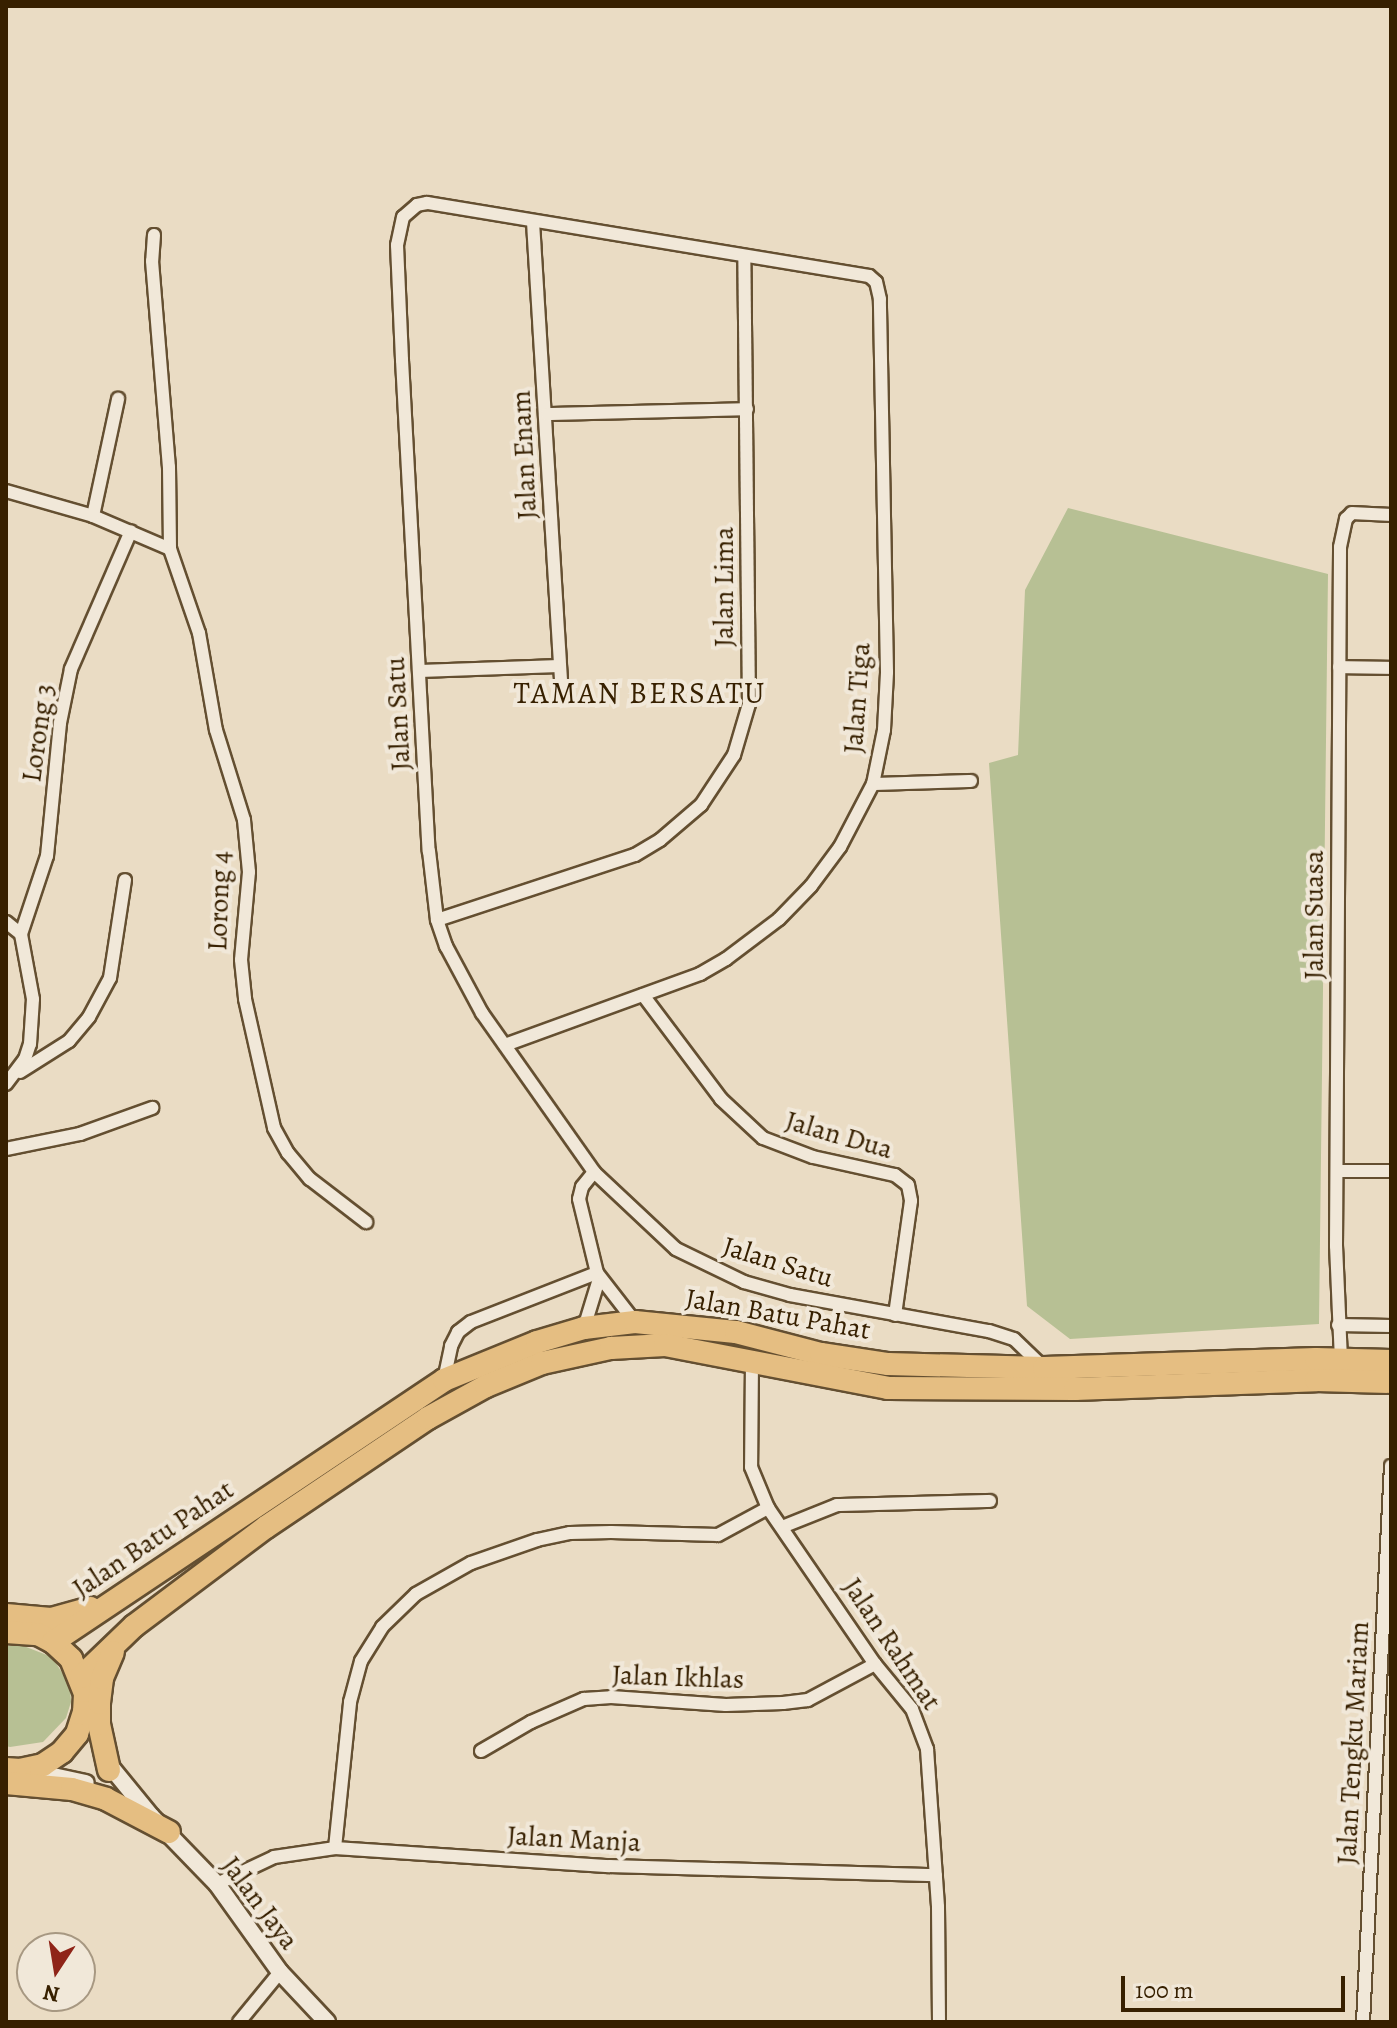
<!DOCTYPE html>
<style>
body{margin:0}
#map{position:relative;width:1397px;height:2028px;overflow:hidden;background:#eadcc4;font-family:Alegreya,serif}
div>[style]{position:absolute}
.green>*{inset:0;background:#b7c094}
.roads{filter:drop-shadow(2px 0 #644f31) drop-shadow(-2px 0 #644f31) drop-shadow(0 2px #644f31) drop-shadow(0 -2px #644f31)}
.street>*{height:12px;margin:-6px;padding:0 6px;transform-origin:6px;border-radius:6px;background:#f1e8d9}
.secondary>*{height:16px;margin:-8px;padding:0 8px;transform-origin:8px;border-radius:8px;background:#f1e8d9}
.highway>*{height:22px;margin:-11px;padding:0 11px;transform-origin:11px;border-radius:11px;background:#e5be82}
span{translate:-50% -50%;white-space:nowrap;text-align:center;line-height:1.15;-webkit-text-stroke:8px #f1e8d9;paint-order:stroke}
.street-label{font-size:28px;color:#372000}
.neighbourhood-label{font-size:30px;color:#372000;letter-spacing:2px}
.frame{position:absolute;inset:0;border:8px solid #372000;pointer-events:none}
.north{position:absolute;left:16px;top:1932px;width:80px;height:80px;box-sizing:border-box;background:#f1e8d9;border:2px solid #a79882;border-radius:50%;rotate:192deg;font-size:22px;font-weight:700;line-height:32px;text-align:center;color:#372000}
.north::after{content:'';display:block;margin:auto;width:28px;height:36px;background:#8f2418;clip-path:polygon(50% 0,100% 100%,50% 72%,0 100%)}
.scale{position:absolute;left:1121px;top:1976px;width:224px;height:36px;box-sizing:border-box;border:4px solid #372000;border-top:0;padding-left:10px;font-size:24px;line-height:28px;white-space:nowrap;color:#372000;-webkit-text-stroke:6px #f1e8d9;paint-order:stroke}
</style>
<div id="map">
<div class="green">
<i style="clip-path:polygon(1068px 508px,1328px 574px,1319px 1324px,1070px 1339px,1027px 1306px,989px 763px,1018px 755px,1025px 590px)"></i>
<i style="clip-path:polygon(21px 1645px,52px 1657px,70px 1685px,71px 1702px,66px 1718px,43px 1742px,10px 1747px,6px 1746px,6px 1646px)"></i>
</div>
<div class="roads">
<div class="street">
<i style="left:533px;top:222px;width:464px;rotate:86.5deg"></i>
<i style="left:154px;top:235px;width:26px;rotate:94deg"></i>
<i style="left:152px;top:261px;width:207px;rotate:85.3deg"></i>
<i style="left:169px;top:467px;width:82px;rotate:89.3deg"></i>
<i style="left:170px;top:549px;width:89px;rotate:71deg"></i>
<i style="left:199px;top:633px;width:98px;rotate:80.1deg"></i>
<i style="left:216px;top:730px;width:94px;rotate:72.7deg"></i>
<i style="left:244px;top:820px;width:52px;rotate:84.5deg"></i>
<i style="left:249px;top:872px;width:88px;rotate:95.2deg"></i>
<i style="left:241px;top:960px;width:39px;rotate:84deg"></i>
<i style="left:245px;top:999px;width:132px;rotate:77.3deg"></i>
<i style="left:274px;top:1128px;width:29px;rotate:61deg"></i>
<i style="left:288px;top:1153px;width:34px;rotate:50deg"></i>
<i style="left:310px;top:1179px;width:71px;rotate:37.5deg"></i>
<i style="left:547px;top:414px;width:200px;rotate:-1.4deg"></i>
<i style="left:6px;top:491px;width:91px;rotate:16deg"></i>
<i style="left:93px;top:516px;width:84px;rotate:23.2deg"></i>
<i style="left:93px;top:516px;width:120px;rotate:-77.9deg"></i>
<i style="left:1339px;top:667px;width:52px;rotate:1.1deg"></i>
<i style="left:419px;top:671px;width:141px;rotate:-2deg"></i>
<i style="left:873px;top:784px;width:98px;rotate:-1.8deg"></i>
<i style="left:437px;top:920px;width:208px;rotate:-18.2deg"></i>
<i style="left:635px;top:855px;width:29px;rotate:-31deg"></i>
<i style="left:660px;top:840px;width:54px;rotate:-40.5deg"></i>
<i style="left:701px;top:805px;width:60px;rotate:-56.6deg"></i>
<i style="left:734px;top:755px;width:53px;rotate:-73.6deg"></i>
<i style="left:749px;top:704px;width:447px;rotate:-90.6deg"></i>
<i style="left:6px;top:922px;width:19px;rotate:39deg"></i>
<i style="left:643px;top:995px;width:130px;rotate:53.1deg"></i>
<i style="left:721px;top:1099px;width:57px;rotate:42.9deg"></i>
<i style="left:763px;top:1138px;width:53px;rotate:20.8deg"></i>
<i style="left:813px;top:1157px;width:84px;rotate:12.4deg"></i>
<i style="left:895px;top:1175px;width:16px;rotate:38deg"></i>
<i style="left:908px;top:1185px;width:16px;rotate:79deg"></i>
<i style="left:911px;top:1201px;width:115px;rotate:98deg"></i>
<i style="left:505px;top:1045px;width:208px;rotate:-20deg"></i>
<i style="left:700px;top:974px;width:30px;rotate:-30deg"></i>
<i style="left:726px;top:959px;width:66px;rotate:-37deg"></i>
<i style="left:779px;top:919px;width:46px;rotate:-45.9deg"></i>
<i style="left:811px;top:886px;width:49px;rotate:-53.4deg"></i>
<i style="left:840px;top:847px;width:71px;rotate:-62.4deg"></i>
<i style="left:873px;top:784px;width:55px;rotate:-78.5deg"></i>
<i style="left:884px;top:730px;width:58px;rotate:-87deg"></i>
<i style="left:887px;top:672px;width:373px;rotate:-91.1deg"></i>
<i style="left:880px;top:299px;width:17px;rotate:-103deg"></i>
<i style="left:876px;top:282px;width:9px;rotate:-139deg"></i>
<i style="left:869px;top:276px;width:448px;rotate:-170.6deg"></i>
<i style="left:427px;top:203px;width:10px;rotate:169deg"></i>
<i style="left:417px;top:205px;width:18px;rotate:139deg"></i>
<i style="left:403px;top:217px;width:29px;rotate:102deg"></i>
<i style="left:397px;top:245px;width:115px;rotate:87.5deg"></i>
<i style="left:402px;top:360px;width:492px;rotate:86.9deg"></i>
<i style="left:429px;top:851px;width:69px;rotate:83.4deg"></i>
<i style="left:437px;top:920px;width:28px;rotate:71deg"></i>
<i style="left:446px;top:946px;width:76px;rotate:61.8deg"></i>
<i style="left:482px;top:1013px;width:194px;rotate:54.8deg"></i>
<i style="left:594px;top:1172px;width:112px;rotate:43.2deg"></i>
<i style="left:676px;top:1249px;width:76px;rotate:25.9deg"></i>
<i style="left:744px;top:1282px;width:48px;rotate:15.8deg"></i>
<i style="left:790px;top:1295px;width:202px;rotate:10.3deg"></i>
<i style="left:989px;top:1331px;width:26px;rotate:18deg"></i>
<i style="left:1014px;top:1339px;width:42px;rotate:44deg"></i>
<i style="left:20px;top:1072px;width:58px;rotate:-32.3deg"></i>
<i style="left:69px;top:1041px;width:31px;rotate:-50deg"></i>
<i style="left:89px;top:1017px;width:44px;rotate:-61.7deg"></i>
<i style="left:110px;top:978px;width:99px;rotate:-81.3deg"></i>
<i style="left:6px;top:1084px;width:31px;rotate:-53deg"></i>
<i style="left:25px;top:1059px;width:16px;rotate:-72deg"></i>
<i style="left:30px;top:1044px;width:45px;rotate:-86.2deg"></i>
<i style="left:33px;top:999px;width:66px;rotate:-100.5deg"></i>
<i style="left:21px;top:934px;width:82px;rotate:-71.6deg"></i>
<i style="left:47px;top:856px;width:134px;rotate:-84.4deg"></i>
<i style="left:60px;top:723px;width:55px;rotate:-78.5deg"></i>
<i style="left:71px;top:669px;width:150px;rotate:-66.5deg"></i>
<i style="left:6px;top:1149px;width:76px;rotate:-11.5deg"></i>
<i style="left:80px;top:1134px;width:77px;rotate:-19.9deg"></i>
<i style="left:1337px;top:1171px;width:54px"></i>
<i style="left:594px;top:1172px;width:19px;rotate:129deg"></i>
<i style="left:582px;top:1187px;width:12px;rotate:104deg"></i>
<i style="left:579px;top:1199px;width:76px;rotate:76.3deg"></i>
<i style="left:597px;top:1273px;width:62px;rotate:52.2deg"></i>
<i style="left:1338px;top:1325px;width:53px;rotate:1.1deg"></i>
<i style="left:584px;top:1328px;width:51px;rotate:-73deg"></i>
<i style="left:1341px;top:1360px;width:114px;rotate:-92.5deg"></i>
<i style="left:1336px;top:1246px;width:699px;rotate:-89.67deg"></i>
<i style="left:1340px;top:547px;width:29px;rotate:-78deg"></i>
<i style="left:1346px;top:519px;width:8px;rotate:-45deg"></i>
<i style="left:1352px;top:513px;width:39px;rotate:3deg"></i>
<i style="left:752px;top:1361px;width:106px;rotate:90.5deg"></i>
<i style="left:751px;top:1467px;width:44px;rotate:67.5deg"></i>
<i style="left:768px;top:1508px;width:189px;rotate:55.6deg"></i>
<i style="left:875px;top:1664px;width:58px;rotate:50.6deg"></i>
<i style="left:912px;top:1709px;width:43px;rotate:69.4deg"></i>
<i style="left:927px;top:1749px;width:158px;rotate:86deg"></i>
<i style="left:938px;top:1907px;width:115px;rotate:89.5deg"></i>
<i style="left:444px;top:1380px;width:35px;rotate:-78deg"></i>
<i style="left:451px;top:1346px;width:16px;rotate:-63deg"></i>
<i style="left:458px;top:1332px;width:16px;rotate:-38deg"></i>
<i style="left:471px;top:1322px;width:135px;rotate:-21.3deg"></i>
<i style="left:782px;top:1527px;width:59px;rotate:-21.8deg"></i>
<i style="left:837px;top:1505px;width:153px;rotate:-1.5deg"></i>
<i style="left:481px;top:1751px;width:58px;rotate:-30.1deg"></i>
<i style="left:531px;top:1722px;width:58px;rotate:-23.5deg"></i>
<i style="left:584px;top:1699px;width:27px;rotate:-4deg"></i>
<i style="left:611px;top:1697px;width:115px;rotate:4deg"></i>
<i style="left:726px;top:1705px;width:57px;rotate:-2deg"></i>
<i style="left:783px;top:1703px;width:25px;rotate:-7deg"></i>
<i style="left:808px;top:1700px;width:76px;rotate:-28.2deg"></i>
<i style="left:335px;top:1848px;width:147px;rotate:-84.1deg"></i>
<i style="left:350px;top:1702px;width:42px;rotate:-75deg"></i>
<i style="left:361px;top:1661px;width:40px;rotate:-58deg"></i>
<i style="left:382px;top:1627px;width:47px;rotate:-44.1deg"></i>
<i style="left:416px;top:1594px;width:63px;rotate:-29.4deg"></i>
<i style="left:471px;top:1563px;width:70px;rotate:-19.2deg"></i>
<i style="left:537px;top:1540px;width:34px;rotate:-12deg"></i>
<i style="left:570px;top:1533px;width:41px;rotate:-1.4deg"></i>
<i style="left:611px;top:1532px;width:107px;rotate:1.6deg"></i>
<i style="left:718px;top:1535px;width:57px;rotate:-28.4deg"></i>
<i style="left:217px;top:1884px;width:63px;rotate:-25.3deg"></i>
<i style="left:274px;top:1857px;width:62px;rotate:-8.4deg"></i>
<i style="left:335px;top:1848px;width:275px;rotate:3.8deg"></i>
<i style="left:609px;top:1866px;width:327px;rotate:1.6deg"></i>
<i style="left:239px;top:2022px;width:65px;rotate:-50.6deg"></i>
<i style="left:1363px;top:2022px;width:557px;rotate:-87.12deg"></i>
</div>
<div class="secondary">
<i style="left:106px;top:1761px;width:71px;rotate:50.7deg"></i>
<i style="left:151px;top:1816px;width:95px;rotate:45.9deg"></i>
<i style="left:217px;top:1884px;width:108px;rotate:54.4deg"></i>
<i style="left:280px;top:1972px;width:69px;rotate:46.8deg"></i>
<i style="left:30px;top:1771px;width:57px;rotate:12.1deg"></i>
</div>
<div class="highway">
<i style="left:6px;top:1615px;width:45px;rotate:5.1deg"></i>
<i style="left:51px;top:1619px;width:41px;rotate:-15.4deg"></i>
<i style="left:6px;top:1632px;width:32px;rotate:4deg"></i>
<i style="left:38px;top:1634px;width:17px;rotate:28deg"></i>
<i style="left:53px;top:1642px;width:25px;rotate:43deg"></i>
<i style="left:71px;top:1659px;width:38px;rotate:68deg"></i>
<i style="left:85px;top:1694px;width:18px;rotate:93deg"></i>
<i style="left:84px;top:1712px;width:23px;rotate:108deg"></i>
<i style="left:77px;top:1734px;width:23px;rotate:130deg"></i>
<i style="left:62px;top:1752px;width:23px;rotate:146deg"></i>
<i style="left:43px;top:1765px;width:24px;rotate:168deg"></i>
<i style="left:20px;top:1770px;width:14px;rotate:-176deg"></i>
<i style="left:53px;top:1642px;width:471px;rotate:-33.8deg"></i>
<i style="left:444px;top:1380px;width:100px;rotate:-22.2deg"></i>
<i style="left:537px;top:1342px;width:49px;rotate:-16.6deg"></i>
<i style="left:584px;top:1328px;width:51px;rotate:-6.7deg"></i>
<i style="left:635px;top:1322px;width:101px;rotate:5.7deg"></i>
<i style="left:736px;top:1332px;width:88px;rotate:14.5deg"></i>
<i style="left:821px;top:1354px;width:68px;rotate:8.5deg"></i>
<i style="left:888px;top:1364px;width:156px;rotate:1.5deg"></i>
<i style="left:1044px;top:1368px;width:272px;rotate:-1.9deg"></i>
<i style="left:1316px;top:1359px;width:75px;rotate:1.5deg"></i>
<i style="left:81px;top:1677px;width:74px;rotate:-43.9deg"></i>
<i style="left:134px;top:1626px;width:165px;rotate:-36.9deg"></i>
<i style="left:266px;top:1527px;width:195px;rotate:-33.9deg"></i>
<i style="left:428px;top:1418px;width:66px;rotate:-28.9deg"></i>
<i style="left:486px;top:1386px;width:61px;rotate:-22.3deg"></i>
<i style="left:542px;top:1363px;width:71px;rotate:-12.3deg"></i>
<i style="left:611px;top:1348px;width:54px;rotate:-3.2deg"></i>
<i style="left:665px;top:1345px;width:227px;rotate:10.9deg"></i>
<i style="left:888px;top:1388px;width:187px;rotate:0.3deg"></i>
<i style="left:1075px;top:1389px;width:241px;rotate:-2.1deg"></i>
<i style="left:1316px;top:1380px;width:75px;rotate:1.5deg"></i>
<i style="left:109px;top:1770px;width:47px;rotate:-102.3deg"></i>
<i style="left:99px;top:1724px;width:21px;rotate:-90deg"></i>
<i style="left:99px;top:1703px;width:25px;rotate:-83deg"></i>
<i style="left:102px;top:1678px;width:28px;rotate:-67deg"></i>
<i style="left:6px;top:1783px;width:66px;rotate:5.2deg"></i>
<i style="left:72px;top:1789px;width:35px;rotate:16deg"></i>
<i style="left:106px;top:1799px;width:71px;rotate:27.6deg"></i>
</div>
</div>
<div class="street-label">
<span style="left:524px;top:455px;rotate:-93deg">Jalan Enam</span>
<span style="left:724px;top:587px;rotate:-90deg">Jalan Lima</span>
<span style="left:857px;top:698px;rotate:-86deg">Jalan Tiga</span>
<span style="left:398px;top:714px;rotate:-93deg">Jalan Satu</span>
<span style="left:38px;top:733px;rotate:-82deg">Lorong 3</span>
<span style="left:219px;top:901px;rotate:-88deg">Lorong 4</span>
<span style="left:1314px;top:915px;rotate:-90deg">Jalan Suasa</span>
<span style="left:839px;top:1135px;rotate:16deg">Jalan Dua</span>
<span style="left:778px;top:1262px;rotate:17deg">Jalan Satu</span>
<span style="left:778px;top:1314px;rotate:10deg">Jalan Batu Pahat</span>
<span style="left:153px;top:1539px;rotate:-34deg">Jalan Batu Pahat</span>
<span style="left:892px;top:1644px;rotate:56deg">Jalan Rahmat</span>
<span style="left:678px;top:1677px;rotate:2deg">Jalan Ikhlas</span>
<span style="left:1353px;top:1743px;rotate:-87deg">Jalan Tengku Mariam</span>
<span style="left:574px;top:1839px;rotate:3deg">Jalan Manja</span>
<span style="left:260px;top:1903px;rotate:53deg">Jalan Jaya</span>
</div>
<div class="neighbourhood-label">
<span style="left:640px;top:693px">TAMAN BERSATU</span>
</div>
<div class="frame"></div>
<div class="north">N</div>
<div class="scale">100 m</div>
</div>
